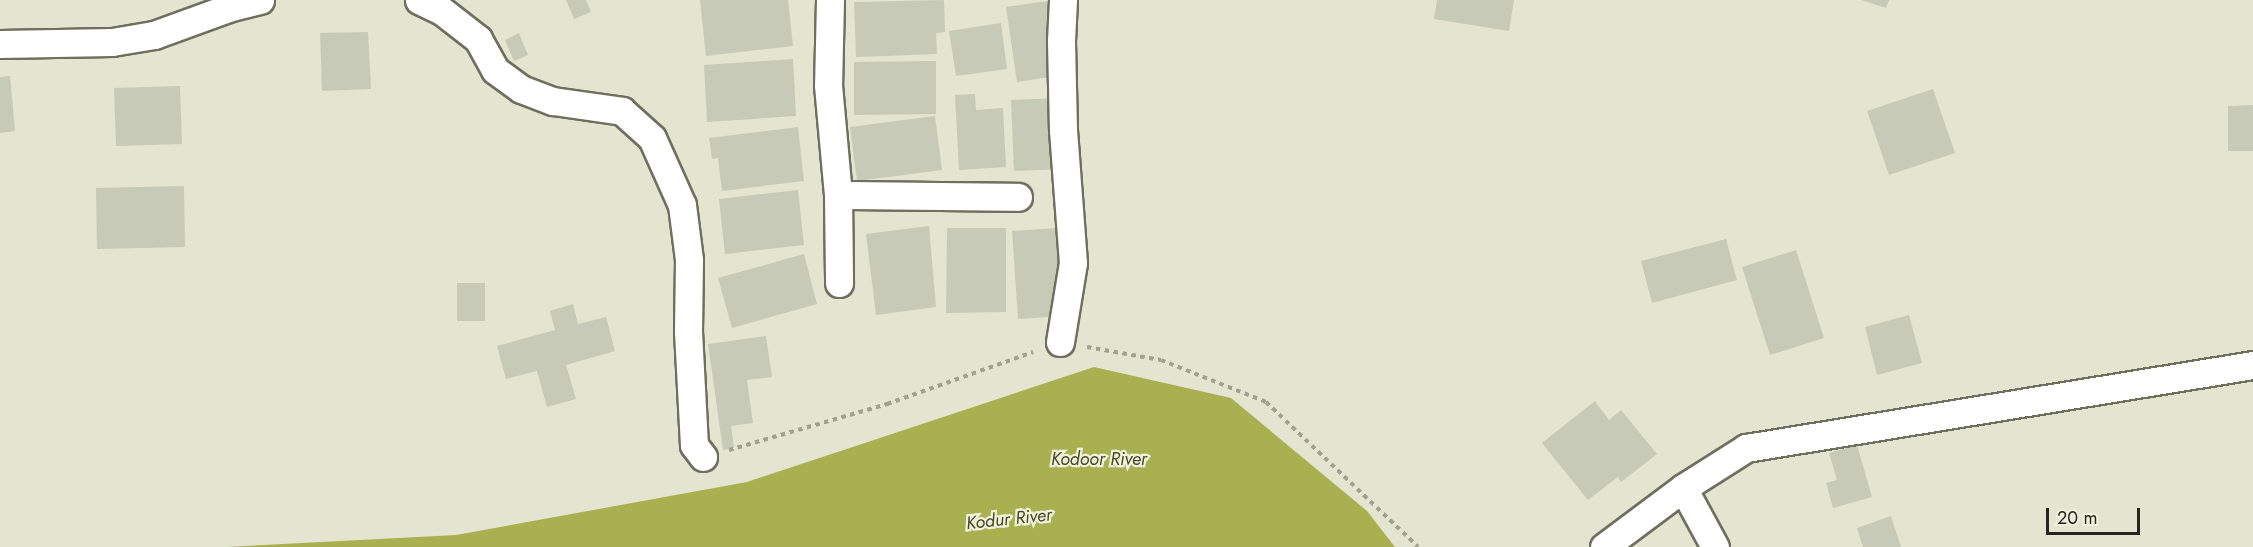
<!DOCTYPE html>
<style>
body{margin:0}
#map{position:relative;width:2253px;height:547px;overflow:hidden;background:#e3e5d0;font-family:Jost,sans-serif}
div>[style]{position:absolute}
.water>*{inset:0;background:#a9b050}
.building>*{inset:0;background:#c7cab6}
.path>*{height:4px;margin-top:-2px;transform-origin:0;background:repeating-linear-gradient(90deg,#9fa191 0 4.5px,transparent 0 9px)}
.roads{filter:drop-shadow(2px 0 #6e705e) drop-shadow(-2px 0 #6e705e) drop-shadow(0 2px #6e705e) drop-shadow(0 -2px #6e705e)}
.minor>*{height:27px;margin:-13.5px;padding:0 13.5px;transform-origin:13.5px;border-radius:13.5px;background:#fff}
span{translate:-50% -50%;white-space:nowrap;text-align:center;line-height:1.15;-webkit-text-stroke:4.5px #f0f2dd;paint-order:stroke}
.water-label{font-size:18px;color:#464921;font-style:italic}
.scale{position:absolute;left:2046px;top:508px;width:94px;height:27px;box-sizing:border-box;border:3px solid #25251e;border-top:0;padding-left:8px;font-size:18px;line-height:21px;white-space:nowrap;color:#25251e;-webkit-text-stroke:4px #f0f2dd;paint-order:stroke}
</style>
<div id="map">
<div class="water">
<div style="clip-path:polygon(1094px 367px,1231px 398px,1367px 511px,1395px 547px,227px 547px,456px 535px,747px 482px)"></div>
</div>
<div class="building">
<div style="clip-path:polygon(566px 0,586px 0,591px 12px,574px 19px)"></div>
<div style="clip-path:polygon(700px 0,788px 0,793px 46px,706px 56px)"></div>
<div style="clip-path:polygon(944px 0,945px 32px,936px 33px,937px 54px,856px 57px,854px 2px)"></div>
<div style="clip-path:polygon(1056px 0,1069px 74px,1017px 82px,1006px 7px)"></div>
<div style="clip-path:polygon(1437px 0,1514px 0,1509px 31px,1434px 19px)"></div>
<div style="clip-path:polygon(1861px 0,1889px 0,1886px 8px)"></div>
<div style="clip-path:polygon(1001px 23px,1007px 69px,956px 76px,949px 31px)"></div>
<div style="clip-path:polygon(368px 32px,371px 89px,322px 91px,320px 33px)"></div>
<div style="clip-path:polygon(519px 33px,528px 55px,514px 61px,505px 40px)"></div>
<div style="clip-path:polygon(793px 59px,796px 116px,707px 122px,704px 65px)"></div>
<div style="clip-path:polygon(936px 61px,936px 114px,854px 115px,854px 62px)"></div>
<div style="clip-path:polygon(10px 76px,15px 131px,0 133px,0 77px)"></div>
<div style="clip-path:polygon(180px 86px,182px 144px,116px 146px,114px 88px)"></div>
<div style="clip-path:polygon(1933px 89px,1955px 153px,1889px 175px,1867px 111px)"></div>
<div style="clip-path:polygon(975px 94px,976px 110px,1003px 108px,1006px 167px,959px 170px,955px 95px)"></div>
<div style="clip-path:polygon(1063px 98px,1066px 169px,1014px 171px,1011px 100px)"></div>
<div style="clip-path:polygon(2253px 105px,2253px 151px,2228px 151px,2228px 106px)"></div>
<div style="clip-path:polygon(935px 116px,942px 170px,857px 181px,850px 127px)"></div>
<div style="clip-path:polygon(798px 127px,804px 181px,722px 191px,718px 158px,712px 159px,709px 138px)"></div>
<div style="clip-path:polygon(184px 186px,185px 247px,97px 249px,96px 188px)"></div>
<div style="clip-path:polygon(798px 190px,804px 245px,725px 254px,719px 199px)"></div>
<div style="clip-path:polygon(929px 226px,936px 307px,876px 315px,866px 234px)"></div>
<div style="clip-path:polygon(1072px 227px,1078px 315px,1018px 319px,1012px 231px)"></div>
<div style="clip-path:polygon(947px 228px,1006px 228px,1006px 312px,946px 313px)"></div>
<div style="clip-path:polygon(1726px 239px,1737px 280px,1652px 303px,1641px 261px)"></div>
<div style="clip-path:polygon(1796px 250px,1824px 338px,1770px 355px,1742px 267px)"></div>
<div style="clip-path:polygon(804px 254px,817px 304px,732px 328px,718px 278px)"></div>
<div style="clip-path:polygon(457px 283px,485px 283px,485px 321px,457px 321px)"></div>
<div style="clip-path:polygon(573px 304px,578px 324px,606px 317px,615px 351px,566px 365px,576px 399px,547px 407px,537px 371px,506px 379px,497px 346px,555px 330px,550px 311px)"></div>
<div style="clip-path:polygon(1909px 315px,1922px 363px,1877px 375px,1865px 327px)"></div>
<div style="clip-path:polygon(766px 336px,772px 377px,747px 380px,753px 423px,731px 426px,734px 448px,723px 450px,708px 344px)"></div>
<div style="clip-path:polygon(1595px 401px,1609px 420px,1621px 410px,1657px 454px,1621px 482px,1618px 477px,1588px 500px,1542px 443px)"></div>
<div style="clip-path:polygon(1857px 445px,1872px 497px,1833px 508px,1826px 483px,1837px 480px,1829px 453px)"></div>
<div style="clip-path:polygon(1891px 516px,1901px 547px,1863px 547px,1857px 528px)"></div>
</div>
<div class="path">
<div style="left:1087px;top:347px;width:75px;rotate:10deg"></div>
<div style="left:1161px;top:360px;width:113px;rotate:21.8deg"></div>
<div style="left:1266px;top:402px;width:210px;rotate:43.6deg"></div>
<div style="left:729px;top:450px;width:165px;rotate:-16.2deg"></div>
<div style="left:887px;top:404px;width:155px;rotate:-19.6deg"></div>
</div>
<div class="roads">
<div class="minor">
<div style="left:419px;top:0;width:25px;rotate:26deg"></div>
<div style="left:442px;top:11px;width:46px;rotate:37.9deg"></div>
<div style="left:478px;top:39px;width:35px;rotate:61deg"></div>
<div style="left:495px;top:70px;width:32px;rotate:36deg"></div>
<div style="left:521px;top:89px;width:34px;rotate:21deg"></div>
<div style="left:553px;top:101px;width:70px;rotate:8.2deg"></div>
<div style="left:622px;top:111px;width:40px;rotate:42deg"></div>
<div style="left:652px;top:138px;width:73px;rotate:65.9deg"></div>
<div style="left:682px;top:205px;width:55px;rotate:82.7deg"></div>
<div style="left:689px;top:260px;width:71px;rotate:90.8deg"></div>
<div style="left:688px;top:331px;width:114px;rotate:87deg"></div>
<div style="left:694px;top:445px;width:15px;rotate:53deg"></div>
<div style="left:830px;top:0;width:85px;rotate:91.3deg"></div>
<div style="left:828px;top:85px;width:110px;rotate:84.8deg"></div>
<div style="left:838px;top:195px;width:88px;rotate:89.3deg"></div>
<div style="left:0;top:44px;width:112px;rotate:-1deg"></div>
<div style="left:112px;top:42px;width:43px;rotate:-9.5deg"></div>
<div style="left:154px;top:35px;width:79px;rotate:-20deg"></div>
<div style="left:228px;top:8px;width:33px;rotate:-14deg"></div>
<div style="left:838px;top:195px;width:180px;rotate:0.6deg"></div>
<div style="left:1060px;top:342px;width:80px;rotate:-80.7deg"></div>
<div style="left:1073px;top:263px;width:133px;rotate:-94.3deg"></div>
<div style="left:1063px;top:130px;width:89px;rotate:-91.3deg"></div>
<div style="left:1061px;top:41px;width:41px;rotate:-87.2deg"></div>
<div style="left:1683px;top:488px;width:67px;rotate:61.5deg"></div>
<div style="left:1604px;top:547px;width:99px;rotate:-36.8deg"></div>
<div style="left:1683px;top:488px;width:75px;rotate:-32.4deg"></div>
<div style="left:1746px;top:448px;width:514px;rotate:-9.3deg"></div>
</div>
</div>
<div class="water-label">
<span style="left:1099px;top:459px">Kodoor River</span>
<span style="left:1009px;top:519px;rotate:-6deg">Kodur River</span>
</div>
<div class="scale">20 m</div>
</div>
